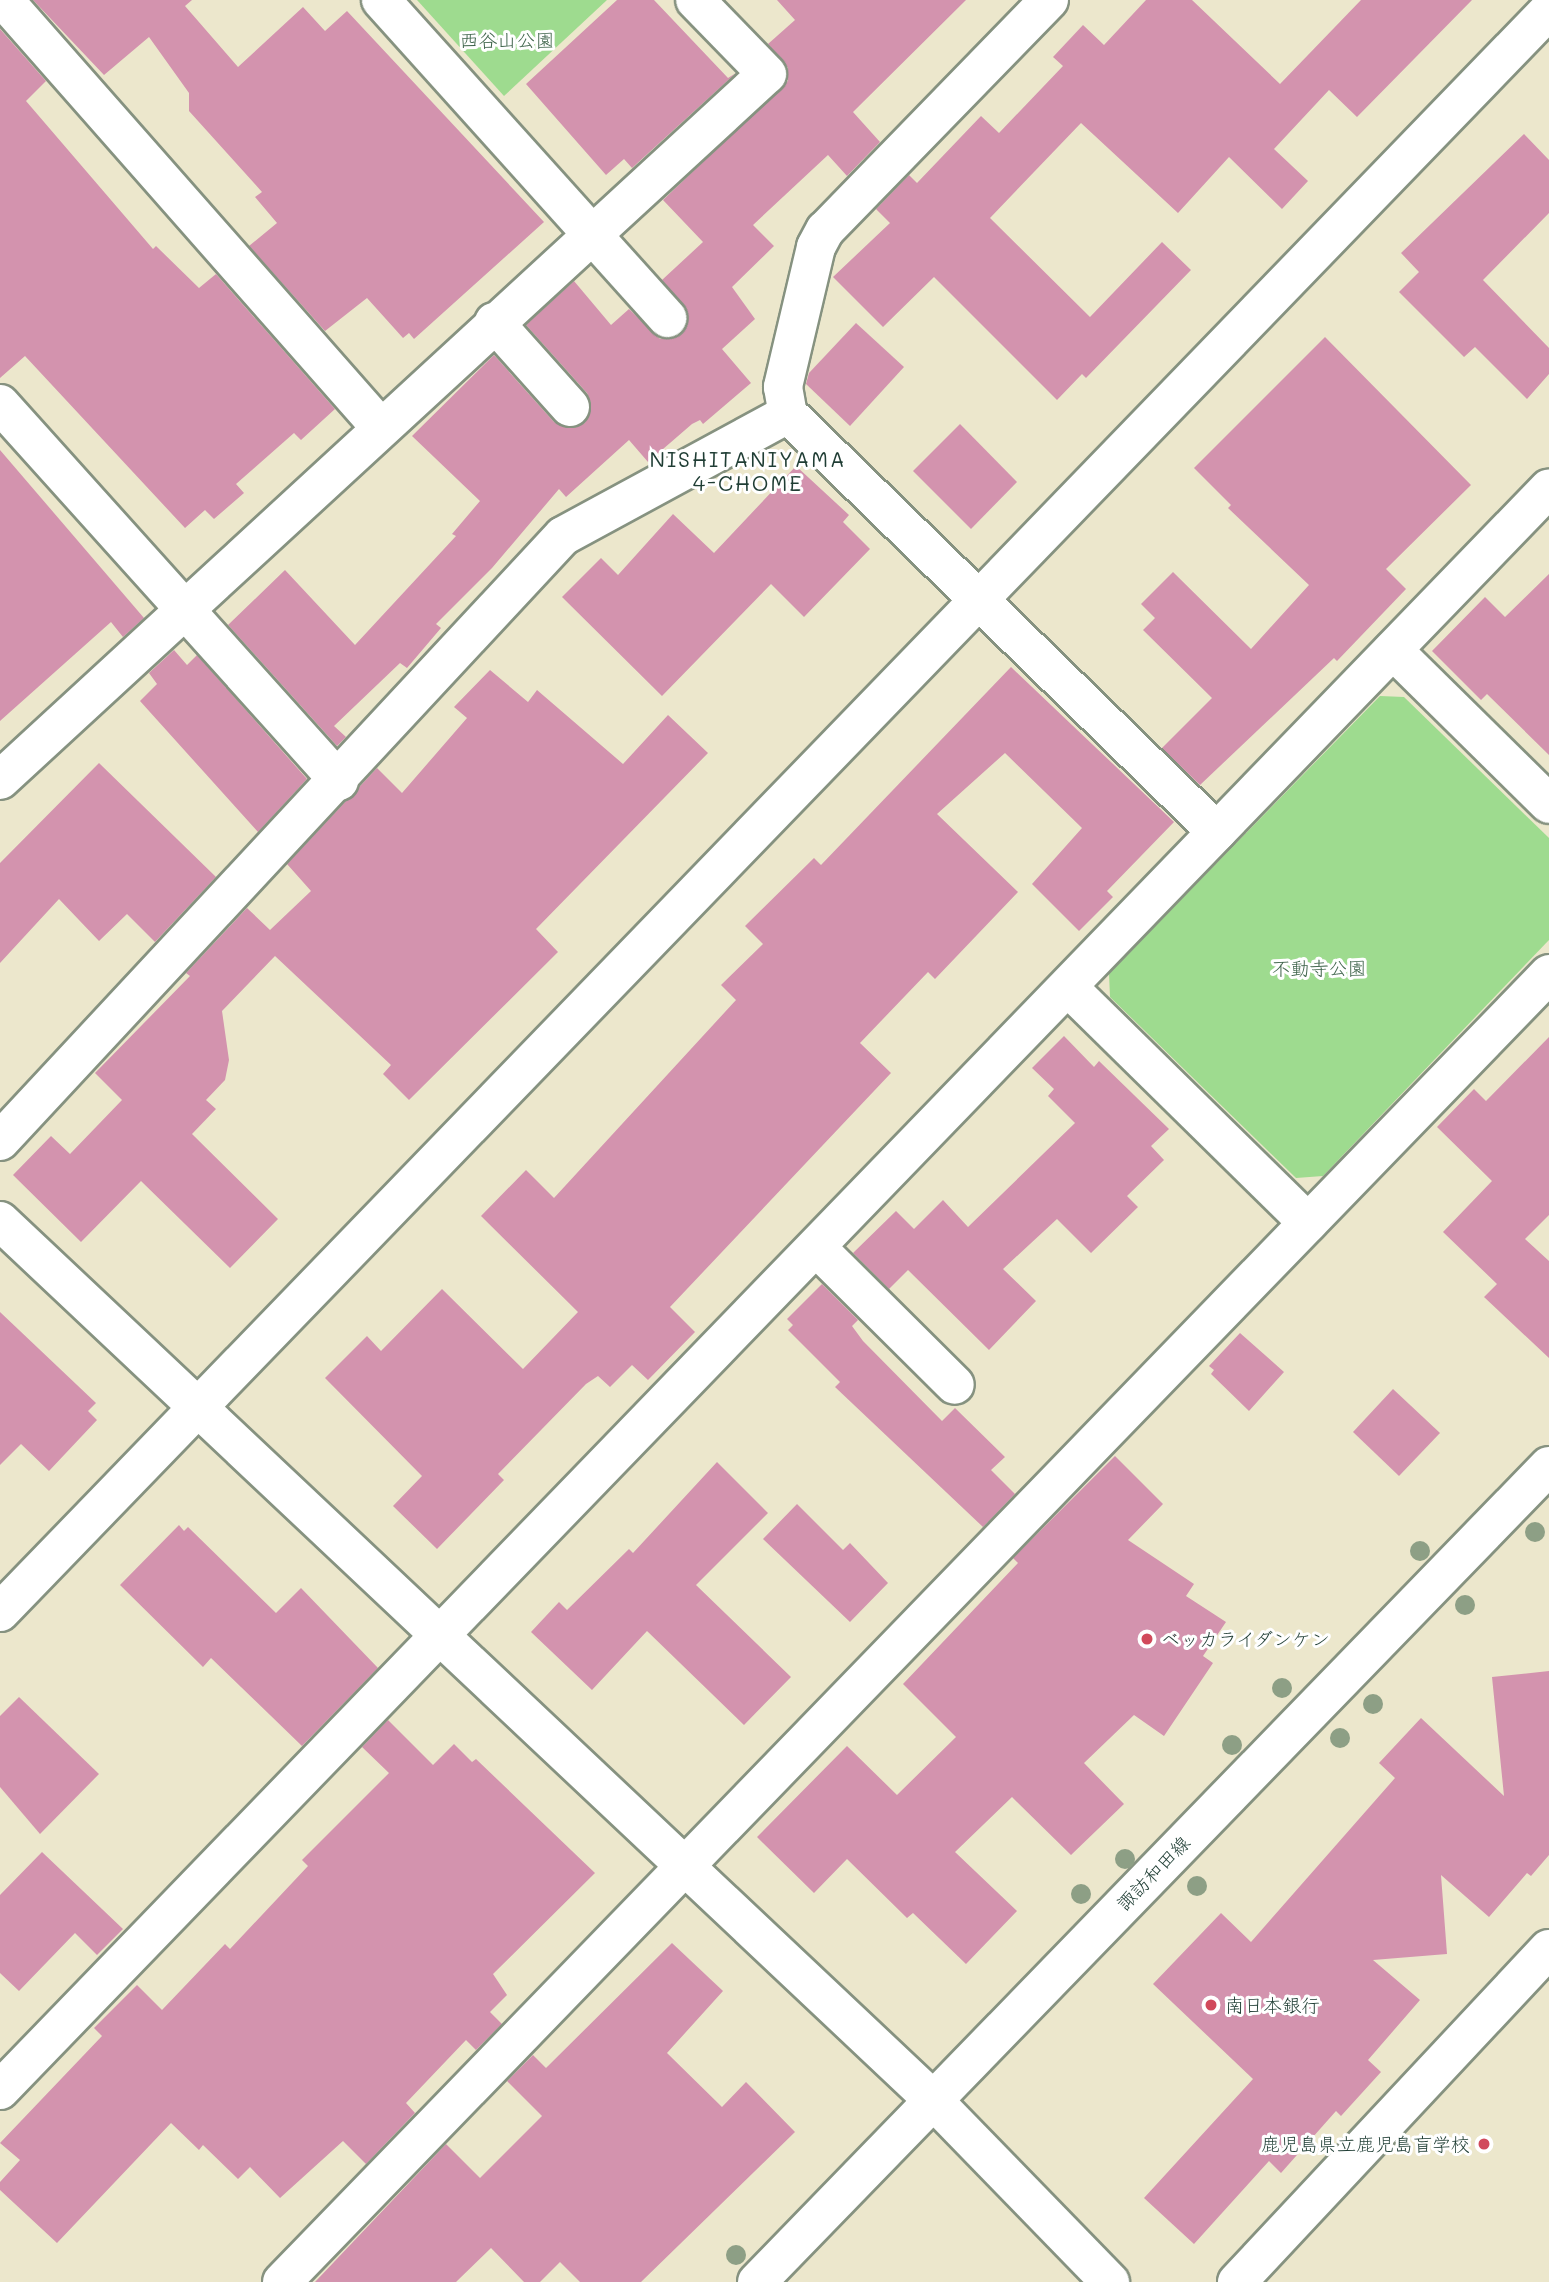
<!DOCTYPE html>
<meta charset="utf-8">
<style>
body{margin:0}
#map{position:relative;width:1549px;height:2282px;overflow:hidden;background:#ece7cc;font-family:Mali,"Klee One",sans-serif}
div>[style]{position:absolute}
.green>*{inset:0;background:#9edb8f}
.building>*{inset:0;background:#d393ae}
.roads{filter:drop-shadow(2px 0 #869280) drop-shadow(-2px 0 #869280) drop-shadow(0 2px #869280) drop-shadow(0 -2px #869280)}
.minor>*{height:38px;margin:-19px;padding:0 19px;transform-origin:19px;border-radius:19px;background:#fff}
.trees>*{width:20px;height:20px;margin:-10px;border-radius:50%;background:#8d9f85}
.dots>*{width:19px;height:19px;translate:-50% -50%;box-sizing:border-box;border:4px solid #fff;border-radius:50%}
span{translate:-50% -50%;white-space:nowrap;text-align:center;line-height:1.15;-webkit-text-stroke:6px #fff;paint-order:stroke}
.park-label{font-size:19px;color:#3f644b}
.poi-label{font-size:19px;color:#1f3d34}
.left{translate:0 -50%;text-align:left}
.right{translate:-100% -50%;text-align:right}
.street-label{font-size:19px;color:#1f3d34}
.neighbourhood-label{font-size:21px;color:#1f3d34;letter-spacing:2px}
</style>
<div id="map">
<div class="green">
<div style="clip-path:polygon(417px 0,607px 0,504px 96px)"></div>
<div style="clip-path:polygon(1380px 696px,1404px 697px,1549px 838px,1549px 940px,1323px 1176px,1296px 1178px,1110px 997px,1109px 973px)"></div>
</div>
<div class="building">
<div style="clip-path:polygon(33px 0,192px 0,185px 6px,238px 67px,303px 7px,325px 31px,347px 11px,544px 222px,414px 339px,409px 333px,403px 338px,367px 298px,325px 331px,249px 246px,277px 223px,255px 197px,262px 192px,189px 111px,189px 93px,149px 37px,104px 75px)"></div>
<div style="clip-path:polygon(617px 0,654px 0,728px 78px,736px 73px,632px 168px,624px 159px,606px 175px,526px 84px)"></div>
<div style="clip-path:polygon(777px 0,966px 0,853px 112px,880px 142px,847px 176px,828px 155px,753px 225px,774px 246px,732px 287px,755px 319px,722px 349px,751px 383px,703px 424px,700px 420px,692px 424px,648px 462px,629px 440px,566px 497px,559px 489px,492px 568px,436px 624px,441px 628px,407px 668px,400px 663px,334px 726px,346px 737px,337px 746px,228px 625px,285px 570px,355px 645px,456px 536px,452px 534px,480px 501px,412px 436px,494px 355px,554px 422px,574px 428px,585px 423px,591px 403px,587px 393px,526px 325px,574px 281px,611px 325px,629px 309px,660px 339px,682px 334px,688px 313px,662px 280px,703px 242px,663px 200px,788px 81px,788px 68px,768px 44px,795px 20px)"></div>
<div style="clip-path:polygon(1146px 0,1192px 0,1280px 84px,1361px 0,1472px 0,1357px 117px,1329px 90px,1274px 149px,1308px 181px,1282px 209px,1229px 157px,1178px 213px,1081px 123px,990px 218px,1090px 317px,1162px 242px,1191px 270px,1086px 378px,1082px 374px,1057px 400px,934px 277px,883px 327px,833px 277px,890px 223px,876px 209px,909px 175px,917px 183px,981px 116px,999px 133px,1063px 66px,1053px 57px,1083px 25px,1104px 45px)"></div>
<div style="clip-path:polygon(0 29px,46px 81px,26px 101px,153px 249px,156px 246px,199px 288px,216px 274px,335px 409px,301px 440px,294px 433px,236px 484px,244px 493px,214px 519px,205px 510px,185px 528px,25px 356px,0 378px)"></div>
<div style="clip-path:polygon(1524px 134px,1549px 160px,1549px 213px,1483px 280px,1549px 348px,1549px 374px,1527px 399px,1475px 347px,1464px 357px,1399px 292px,1419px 272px,1401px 253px)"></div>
<div style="clip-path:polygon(856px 323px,904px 367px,850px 426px,806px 384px,809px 373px)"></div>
<div style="clip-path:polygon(1325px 337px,1471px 485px,1386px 569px,1406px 589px,1337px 661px,1334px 658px,1200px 785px,1162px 748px,1212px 698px,1143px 630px,1155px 618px,1141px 604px,1173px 572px,1251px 649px,1309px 585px,1228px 508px,1231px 505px,1194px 468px)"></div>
<div style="clip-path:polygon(960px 424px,1017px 482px,971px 529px,913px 471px)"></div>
<div style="clip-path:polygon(0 450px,144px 618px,123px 637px,111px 622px,0 721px)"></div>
<div style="clip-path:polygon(796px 466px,849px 515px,843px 522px,870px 549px,804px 617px,771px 584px,662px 696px,562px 597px,601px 558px,618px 575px,673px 514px,714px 553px)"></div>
<div style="clip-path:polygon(1549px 574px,1549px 755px,1487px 694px,1481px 700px,1432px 651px,1485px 597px,1505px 617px)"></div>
<div style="clip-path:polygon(174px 650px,187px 665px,197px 655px,307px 779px,258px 832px,140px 701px,157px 684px,149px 673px)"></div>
<div style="clip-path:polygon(1011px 667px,1174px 822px,1107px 891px,1113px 897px,1079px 931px,1032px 884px,1082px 828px,1005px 753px,937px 814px,1018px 892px,935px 979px,928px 972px,860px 1043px,891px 1073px,670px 1307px,695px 1332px,648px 1380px,632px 1365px,610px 1387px,598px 1376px,586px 1384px,498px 1474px,504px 1480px,437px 1549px,393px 1506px,422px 1476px,325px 1378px,367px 1336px,381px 1351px,442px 1289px,523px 1369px,578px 1312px,481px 1216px,526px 1170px,554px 1198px,736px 1000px,721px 985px,763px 944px,745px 926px,814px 858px,821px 865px)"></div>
<div style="clip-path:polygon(490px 670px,528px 702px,537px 690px,623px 764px,668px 715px,708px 753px,536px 929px,558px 952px,409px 1100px,383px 1074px,391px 1065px,275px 956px,222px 1011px,229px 1060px,225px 1080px,206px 1100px,216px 1109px,192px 1134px,278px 1219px,230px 1268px,141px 1181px,81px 1242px,13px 1175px,51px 1136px,70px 1154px,122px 1100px,95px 1073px,190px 976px,186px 973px,247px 908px,270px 930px,311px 891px,287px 864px,377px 768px,402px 793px,467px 718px,454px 707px)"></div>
<div style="clip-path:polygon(99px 763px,216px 877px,155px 942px,127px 914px,99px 941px,59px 899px,0 963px,0 863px)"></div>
<div style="clip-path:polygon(1064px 1036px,1094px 1067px,1099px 1061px,1169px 1129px,1151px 1146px,1164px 1160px,1127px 1196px,1138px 1207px,1091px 1253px,1057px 1219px,1003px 1269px,1036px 1301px,989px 1350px,908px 1270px,889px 1289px,853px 1253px,896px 1211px,914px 1229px,943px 1200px,968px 1227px,1075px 1123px,1048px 1096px,1054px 1089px,1032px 1068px)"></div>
<div style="clip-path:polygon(1549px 1037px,1549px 1215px,1525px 1239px,1549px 1261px,1549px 1358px,1484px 1297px,1497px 1284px,1443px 1232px,1492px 1181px,1437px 1127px,1474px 1089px,1486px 1101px)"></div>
<div style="clip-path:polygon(822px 1284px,858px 1320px,852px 1326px,863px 1341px,942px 1421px,955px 1408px,1005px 1457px,991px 1470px,1015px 1494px,983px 1527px,835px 1387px,840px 1382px,788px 1330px,793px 1325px,787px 1319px)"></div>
<div style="clip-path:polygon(0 1312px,96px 1403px,88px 1411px,97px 1420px,49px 1471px,21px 1444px,0 1465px)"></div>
<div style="clip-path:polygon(1240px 1333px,1284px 1372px,1249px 1411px,1211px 1374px,1214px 1370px,1209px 1366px)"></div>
<div style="clip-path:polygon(1393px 1389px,1440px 1433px,1399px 1476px,1353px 1432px)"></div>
<div style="clip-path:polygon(1115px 1456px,1163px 1504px,1128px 1540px,1194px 1584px,1186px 1596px,1226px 1622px,1203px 1656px,1213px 1663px,1164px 1736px,1134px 1715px,1084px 1763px,1124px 1804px,1071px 1855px,1012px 1797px,955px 1852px,1017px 1911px,966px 1964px,913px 1913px,907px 1918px,847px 1859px,814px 1893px,757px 1837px,847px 1746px,897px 1795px,956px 1737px,903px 1684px,1018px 1563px,1013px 1558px)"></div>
<div style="clip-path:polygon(717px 1462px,768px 1513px,696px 1585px,791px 1677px,744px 1725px,647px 1631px,592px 1690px,531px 1632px,559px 1602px,567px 1610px,629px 1549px,633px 1553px)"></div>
<div style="clip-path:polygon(797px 1504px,843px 1550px,850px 1543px,888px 1583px,850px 1622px,763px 1539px)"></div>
<div style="clip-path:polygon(179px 1525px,184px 1531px,188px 1527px,276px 1613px,301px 1588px,378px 1668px,302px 1746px,211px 1658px,203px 1667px,120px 1585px)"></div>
<div style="clip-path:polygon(1549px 1671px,1549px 1855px,1531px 1876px,1527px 1873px,1489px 1917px,1441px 1875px,1447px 1954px,1373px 1960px,1420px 2000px,1368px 2060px,1381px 2072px,1341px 2116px,1336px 2111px,1281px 2173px,1269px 2161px,1194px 2244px,1144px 2198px,1253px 2079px,1153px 1984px,1221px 1913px,1251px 1942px,1395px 1778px,1379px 1763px,1421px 1718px,1504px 1796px,1492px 1677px)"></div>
<div style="clip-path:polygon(19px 1697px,99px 1774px,40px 1834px,0 1787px,0 1716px)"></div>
<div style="clip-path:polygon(388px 1720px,433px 1765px,454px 1744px,472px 1762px,476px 1759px,595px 1873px,493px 1974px,507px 1995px,490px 2012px,502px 2024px,476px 2050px,466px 2040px,406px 2103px,415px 2113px,366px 2164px,343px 2141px,280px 2198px,250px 2167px,238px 2179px,203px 2145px,199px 2150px,171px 2123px,57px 2243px,0 2190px,0 2182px,20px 2160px,0 2143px,102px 2036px,94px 2028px,137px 1985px,162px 2010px,225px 1944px,230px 1949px,308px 1866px,302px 1860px,389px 1773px,362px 1747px)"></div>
<div style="clip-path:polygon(42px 1852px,123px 1929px,97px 1955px,75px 1933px,19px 1991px,0 1973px,0 1895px)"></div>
<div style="clip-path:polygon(672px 1943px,723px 1991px,667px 2053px,722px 2107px,746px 2082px,795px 2132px,641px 2282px,580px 2282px,560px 2262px,540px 2282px,524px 2282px,491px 2248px,456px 2282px,315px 2282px,446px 2144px,480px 2178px,542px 2116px,507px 2081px,533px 2055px,546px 2068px)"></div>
</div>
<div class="roads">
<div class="minor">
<div style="left:4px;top:0;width:569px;rotate:48.63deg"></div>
<div style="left:381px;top:0;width:428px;rotate:48deg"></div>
<div style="left:1049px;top:0;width:321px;rotate:134.2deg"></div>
<div style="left:825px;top:230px;width:19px;rotate:118deg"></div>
<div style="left:816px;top:247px;width:144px;rotate:103.3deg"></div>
<div style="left:783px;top:387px;width:27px;rotate:80deg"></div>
<div style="left:788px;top:414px;width:599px;rotate:44.26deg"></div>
<div style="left:494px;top:322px;width:114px;rotate:48.2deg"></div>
<div style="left:0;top:404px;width:507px;rotate:48.04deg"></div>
<div style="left:1393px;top:650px;width:219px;rotate:44.6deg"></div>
<div style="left:0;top:780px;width:1042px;rotate:-42.63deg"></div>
<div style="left:767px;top:74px;width:103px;rotate:-134.2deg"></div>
<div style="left:1069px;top:988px;width:335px;rotate:44.5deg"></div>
<div style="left:0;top:1141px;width:826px;rotate:-47.06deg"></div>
<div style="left:563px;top:536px;width:256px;rotate:-28.5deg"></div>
<div style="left:0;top:1221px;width:1282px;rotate:43.29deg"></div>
<div style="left:933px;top:2100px;width:254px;rotate:45.8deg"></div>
<div style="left:817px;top:1248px;width:194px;rotate:44.8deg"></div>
<div style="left:0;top:1612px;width:2228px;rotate:-45.96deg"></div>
<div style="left:0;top:2090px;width:2228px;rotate:-45.96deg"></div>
<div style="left:282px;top:2282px;width:1821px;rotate:-45.91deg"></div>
<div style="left:757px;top:2282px;width:1137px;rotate:-45.86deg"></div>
<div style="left:1237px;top:2282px;width:456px;rotate:-46.9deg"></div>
</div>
</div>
<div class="trees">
<div style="left:1535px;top:1532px"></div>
<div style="left:1420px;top:1551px"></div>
<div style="left:1465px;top:1605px"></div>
<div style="left:1282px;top:1688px"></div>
<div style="left:1373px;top:1704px"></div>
<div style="left:1340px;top:1738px"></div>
<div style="left:1232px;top:1745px"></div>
<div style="left:1125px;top:1859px"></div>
<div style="left:1197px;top:1886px"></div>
<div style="left:1081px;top:1894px"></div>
<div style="left:736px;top:2255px"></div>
</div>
<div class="dots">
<div style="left:1147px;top:1639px;background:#d1495b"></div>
<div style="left:1211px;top:2005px;background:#d1495b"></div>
<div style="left:1484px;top:2144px;background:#d1495b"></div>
</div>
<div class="park-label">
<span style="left:507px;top:40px">西谷山公園</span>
<span style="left:1319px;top:968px">不動寺公園</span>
</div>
<div class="poi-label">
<span class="left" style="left:1161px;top:1639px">ベッカライダンケン</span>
<span class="left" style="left:1225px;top:2005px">南日本銀行</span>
<span class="right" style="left:1470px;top:2144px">鹿児島県立鹿児島盲学校</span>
</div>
<div class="street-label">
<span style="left:1153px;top:1873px;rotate:-46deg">諏訪和田線</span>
</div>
<div class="neighbourhood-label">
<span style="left:748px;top:471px">NISHITANIYAMA<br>4-CHOME</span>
</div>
</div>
